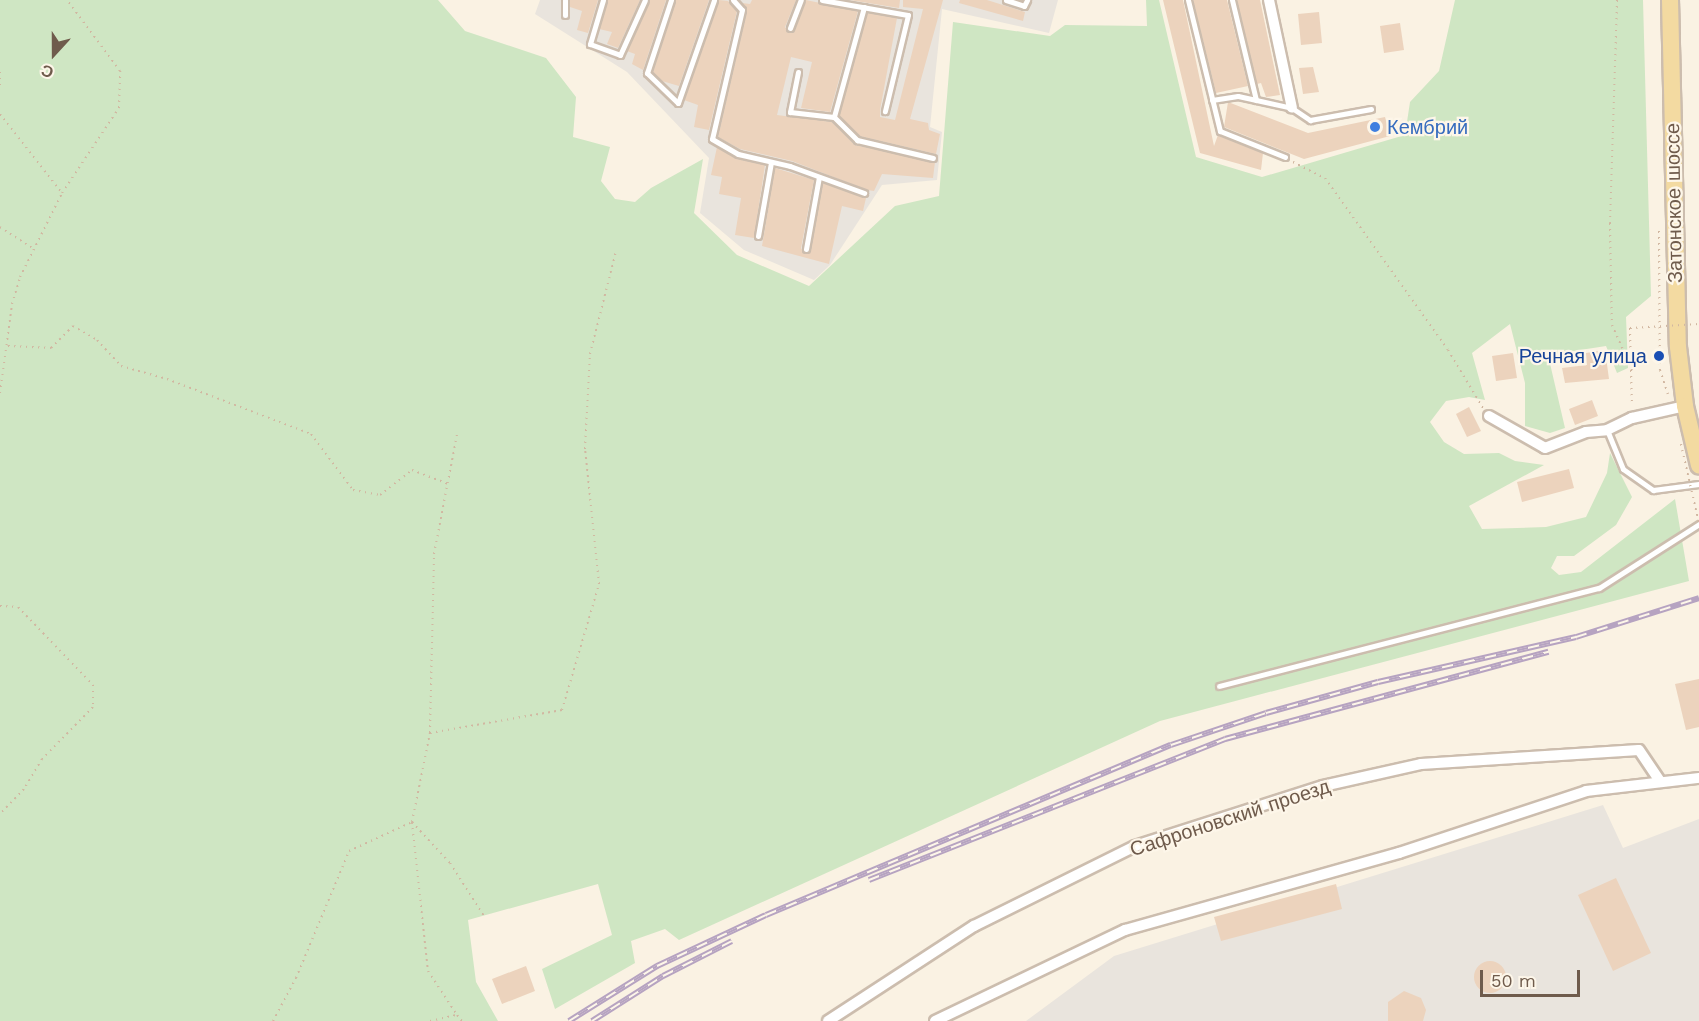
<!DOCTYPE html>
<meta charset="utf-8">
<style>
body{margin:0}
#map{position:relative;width:1699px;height:1021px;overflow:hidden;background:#faf2e3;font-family:"Work Sans",sans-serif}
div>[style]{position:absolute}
.industrial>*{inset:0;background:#e9e4dd}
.green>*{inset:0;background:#cfe6c3}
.building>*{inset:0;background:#ecd3bd}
.round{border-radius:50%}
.path>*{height:2px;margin-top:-1px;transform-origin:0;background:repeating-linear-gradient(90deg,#d1b7a1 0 1.5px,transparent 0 6px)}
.roads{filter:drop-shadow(2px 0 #ccbdae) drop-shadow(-2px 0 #ccbdae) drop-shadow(0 2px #ccbdae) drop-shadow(0 -2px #ccbdae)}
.service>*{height:5px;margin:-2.5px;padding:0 2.5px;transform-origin:2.5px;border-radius:2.5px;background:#fff}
.minor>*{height:10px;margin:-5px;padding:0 5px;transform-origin:5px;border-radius:5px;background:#fff}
.primary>*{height:16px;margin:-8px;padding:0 8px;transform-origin:8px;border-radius:8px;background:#f3daa1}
.rail>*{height:6px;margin-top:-3px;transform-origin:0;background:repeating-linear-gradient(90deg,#fdf6e9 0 11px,#b6a3c1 0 22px);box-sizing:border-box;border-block:2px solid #b6a3c1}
.path-bridge>*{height:2px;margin-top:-1px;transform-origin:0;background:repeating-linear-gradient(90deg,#d1b7a1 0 1.5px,transparent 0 6px)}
.dots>*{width:16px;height:16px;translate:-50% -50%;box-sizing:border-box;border:3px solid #fdf6e9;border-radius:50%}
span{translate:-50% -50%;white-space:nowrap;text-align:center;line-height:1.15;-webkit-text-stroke:4.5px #fdf6e9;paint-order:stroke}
.shop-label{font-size:20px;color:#366cbe}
.left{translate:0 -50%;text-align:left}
.street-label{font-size:20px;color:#6f5b4c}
.transit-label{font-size:20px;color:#164399}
.right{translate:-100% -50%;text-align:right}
.north{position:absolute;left:24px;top:24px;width:60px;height:60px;-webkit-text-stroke:4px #fdf6e9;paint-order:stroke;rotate:201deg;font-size:16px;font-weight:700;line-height:24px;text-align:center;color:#6f5b4c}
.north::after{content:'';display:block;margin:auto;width:21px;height:27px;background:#6f5b4c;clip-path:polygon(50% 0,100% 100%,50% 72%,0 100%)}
.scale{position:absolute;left:1480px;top:970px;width:100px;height:27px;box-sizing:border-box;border:3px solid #6f5b4c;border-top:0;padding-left:8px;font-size:18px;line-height:21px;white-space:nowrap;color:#6f5b4c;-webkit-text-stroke:4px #fdf6e9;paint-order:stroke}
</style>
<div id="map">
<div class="industrial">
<div style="clip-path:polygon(540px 0,1058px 0,1049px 33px,942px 9px,930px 127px,942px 132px,937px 180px,882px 185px,830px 265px,814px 280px,744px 250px,700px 213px,709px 158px,627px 72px,535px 14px)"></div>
<div style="clip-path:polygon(1603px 805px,1623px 848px,1699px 819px,1699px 1021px,1026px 1021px,1114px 956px)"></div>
</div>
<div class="green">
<div style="clip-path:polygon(0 0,438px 0,465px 31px,546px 58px,576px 97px,573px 137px,610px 147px,601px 181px,615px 199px,635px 202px,651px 188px,703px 159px,694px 213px,737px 255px,809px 286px,895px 206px,939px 196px,953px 22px,1050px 36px,1065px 25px,1147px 26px,1146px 0,1159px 0,1196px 157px,1262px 177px,1405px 135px,1410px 102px,1439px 71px,1455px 0,1643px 0,1651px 296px,1626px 317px,1628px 368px,1617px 373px,1606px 346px,1548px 355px,1565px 428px,1550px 433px,1525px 426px,1525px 383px,1510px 324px,1472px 353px,1485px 400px,1469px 397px,1446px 401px,1430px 422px,1444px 442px,1464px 454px,1499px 453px,1515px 461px,1544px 465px,1469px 506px,1482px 529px,1546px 527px,1586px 517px,1607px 473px,1610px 453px,1632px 497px,1616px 525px,1574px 556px,1557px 556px,1551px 568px,1559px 575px,1581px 572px,1675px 499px,1689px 581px,1160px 721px,679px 940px,665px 929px,631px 941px,635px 963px,555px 1009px,542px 969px,612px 935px,598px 884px,468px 920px,476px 982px,498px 1021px,0 1021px)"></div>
</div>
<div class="building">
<div style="clip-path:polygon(570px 0,598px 0,588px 33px,577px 30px,582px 11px,570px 7px)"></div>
<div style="clip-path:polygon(608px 0,640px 0,618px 48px,607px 44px,612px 32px,599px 29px)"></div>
<div style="clip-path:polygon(650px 0,666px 0,643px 70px,632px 64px,635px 54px,627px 51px)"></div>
<div style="clip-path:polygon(676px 0,709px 0,679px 86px,662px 81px,653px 72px)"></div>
<div style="clip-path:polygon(719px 0,728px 1px,737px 11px,709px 130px,694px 127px,698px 105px,684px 100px)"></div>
<div style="clip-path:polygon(752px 0,796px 0,785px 27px,790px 33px,806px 0,858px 11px,830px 112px,801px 108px,812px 62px,791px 57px,777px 115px,832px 122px,855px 145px,935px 162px,933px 178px,882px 174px,874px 191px,867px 190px,792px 161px,740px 149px,718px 137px,747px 11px,742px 3px,750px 4px)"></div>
<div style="clip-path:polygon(850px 0,900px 0,899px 8px)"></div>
<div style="clip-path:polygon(903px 0,943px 0,910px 119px,928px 123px,929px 130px,940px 134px,936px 154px,859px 136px,839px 116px,867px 13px,897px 18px,880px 110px,880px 117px,895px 120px,923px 9px,903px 7px)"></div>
<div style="clip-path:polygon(960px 0,987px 0,1025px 12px,1023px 21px,959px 3px)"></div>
<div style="clip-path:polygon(1163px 0,1183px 0,1214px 146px,1218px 135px,1263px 153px,1261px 170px,1200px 153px)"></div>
<div style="clip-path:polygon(1193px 0,1227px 0,1248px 86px,1216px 93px)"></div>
<div style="clip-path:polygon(1237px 0,1260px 0,1280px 95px,1266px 97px,1261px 83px,1257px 84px)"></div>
<div style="clip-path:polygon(1319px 12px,1322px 43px,1301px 45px,1298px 14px)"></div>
<div style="clip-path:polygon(1400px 23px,1404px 50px,1384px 53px,1380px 26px)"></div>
<div style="clip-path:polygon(1313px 67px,1319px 92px,1303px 94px,1299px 68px)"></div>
<div style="clip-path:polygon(1228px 102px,1308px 133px,1385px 117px,1390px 136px,1304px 159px,1224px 127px)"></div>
<div style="clip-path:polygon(717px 147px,737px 159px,765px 165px,754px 238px,735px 235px,741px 198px,719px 194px,722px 177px,711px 175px)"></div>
<div style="clip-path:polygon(775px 168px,814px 180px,801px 248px,805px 254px,811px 250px,823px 183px,866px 198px,863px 211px,842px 206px,829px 264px,762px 246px)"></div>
<div style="clip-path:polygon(1605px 350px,1609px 379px,1565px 383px,1562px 368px,1587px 365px,1586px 353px)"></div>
<div style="clip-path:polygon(1513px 353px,1517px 378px,1496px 381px,1492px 356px)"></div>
<div style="clip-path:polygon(1592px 400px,1598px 416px,1575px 425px,1569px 409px)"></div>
<div style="clip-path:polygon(1469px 407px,1481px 431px,1467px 437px,1456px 414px)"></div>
<div style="clip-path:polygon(1569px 469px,1574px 488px,1522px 502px,1517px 482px)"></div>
<div style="clip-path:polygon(1699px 679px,1699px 727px,1686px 730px,1675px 684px)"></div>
<div style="clip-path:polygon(1616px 878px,1651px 953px,1613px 971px,1578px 895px)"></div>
<div style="clip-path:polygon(1336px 884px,1342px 909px,1221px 941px,1214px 917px)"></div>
<div class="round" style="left:1474px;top:961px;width:32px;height:32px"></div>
<div style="clip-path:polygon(526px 966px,535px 991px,502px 1004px,492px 979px)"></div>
<div style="clip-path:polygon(1404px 991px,1421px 998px,1426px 1010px,1423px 1021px,1388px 1021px,1388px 1002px)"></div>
</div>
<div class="path">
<div style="left:1617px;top:0;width:223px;rotate:91.8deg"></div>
<div style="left:1610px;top:223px;width:102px;rotate:88.9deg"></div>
<div style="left:1612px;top:325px;width:51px;rotate:65.9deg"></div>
<div style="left:0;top:72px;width:13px;rotate:90deg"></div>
<div style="left:0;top:114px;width:100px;rotate:51.9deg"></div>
<div style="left:1293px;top:162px;width:36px;rotate:27deg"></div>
<div style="left:1325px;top:178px;width:211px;rotate:54.4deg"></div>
<div style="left:1448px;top:350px;width:68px;rotate:58.9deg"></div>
<div style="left:0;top:227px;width:40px;rotate:32.9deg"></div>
<div style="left:1659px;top:231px;width:139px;rotate:89.6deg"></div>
<div style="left:1660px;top:370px;width:26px;rotate:72deg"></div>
<div style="left:1630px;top:328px;width:78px;rotate:88.5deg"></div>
<div style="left:8px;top:346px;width:43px;rotate:2.7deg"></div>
<div style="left:51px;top:348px;width:31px;rotate:-45deg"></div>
<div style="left:73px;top:326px;width:28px;rotate:30deg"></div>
<div style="left:97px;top:340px;width:35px;rotate:47deg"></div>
<div style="left:121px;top:366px;width:48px;rotate:15.8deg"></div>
<div style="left:167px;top:379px;width:154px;rotate:20.9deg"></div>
<div style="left:311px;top:434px;width:70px;rotate:53.1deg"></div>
<div style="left:353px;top:490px;width:27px;rotate:10deg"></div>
<div style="left:380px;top:495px;width:41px;rotate:-38deg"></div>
<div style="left:412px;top:470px;width:39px;rotate:21deg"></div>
<div style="left:0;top:393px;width:90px;rotate:-82.3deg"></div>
<div style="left:12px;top:304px;width:28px;rotate:-73deg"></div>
<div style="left:20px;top:277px;width:94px;rotate:-63.4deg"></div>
<div style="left:62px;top:193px;width:102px;rotate:-56.2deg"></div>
<div style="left:119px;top:108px;width:37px;rotate:-88deg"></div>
<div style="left:120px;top:71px;width:89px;rotate:-126.7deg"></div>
<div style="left:0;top:606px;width:18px;rotate:3deg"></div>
<div style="left:18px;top:607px;width:108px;rotate:46.1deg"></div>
<div style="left:93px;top:685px;width:22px;rotate:90deg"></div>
<div style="left:93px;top:707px;width:73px;rotate:134.4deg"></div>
<div style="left:42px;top:759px;width:35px;rotate:121deg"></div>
<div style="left:24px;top:789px;width:35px;rotate:134deg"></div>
<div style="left:430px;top:733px;width:179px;rotate:-88.7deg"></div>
<div style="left:434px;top:554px;width:122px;rotate:-79.1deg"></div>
<div style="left:412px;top:822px;width:150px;rotate:83.9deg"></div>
<div style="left:428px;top:971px;width:53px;rotate:56.6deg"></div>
<div style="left:412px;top:822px;width:56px;rotate:47.2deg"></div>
<div style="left:450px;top:863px;width:63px;rotate:57.3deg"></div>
<div style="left:273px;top:1021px;width:49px;rotate:-61.9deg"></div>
<div style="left:296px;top:978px;width:138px;rotate:-67.3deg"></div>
<div style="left:349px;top:851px;width:69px;rotate:-24.7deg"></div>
<div style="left:412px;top:822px;width:91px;rotate:-78.6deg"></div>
<div style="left:430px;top:733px;width:134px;rotate:-9.9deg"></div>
<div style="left:562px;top:710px;width:131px;rotate:-73.6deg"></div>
<div style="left:599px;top:584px;width:136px;rotate:-95.9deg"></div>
<div style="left:585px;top:449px;width:95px;rotate:-87deg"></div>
<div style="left:590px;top:354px;width:106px;rotate:-75.8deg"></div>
<div style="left:430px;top:1021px;width:28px;rotate:-13deg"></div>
<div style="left:457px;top:1015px;width:8px;rotate:50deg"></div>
</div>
<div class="roads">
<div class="service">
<div style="left:603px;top:0;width:46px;rotate:106.5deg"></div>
<div style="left:590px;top:44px;width:32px;rotate:20deg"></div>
<div style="left:620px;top:55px;width:60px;rotate:-65.6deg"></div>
<div style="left:671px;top:0;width:77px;rotate:108.2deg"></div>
<div style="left:647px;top:73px;width:43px;rotate:44.1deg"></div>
<div style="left:678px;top:103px;width:109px;rotate:-70.7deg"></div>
<div style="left:733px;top:0;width:13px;rotate:48deg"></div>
<div style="left:742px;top:10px;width:132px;rotate:103.1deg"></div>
<div style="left:712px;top:139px;width:30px;rotate:30deg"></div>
<div style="left:738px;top:154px;width:53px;rotate:13deg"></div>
<div style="left:790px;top:166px;width:79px;rotate:20deg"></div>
<div style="left:822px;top:0;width:87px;rotate:9.9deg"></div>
<div style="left:908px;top:15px;width:99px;rotate:103.5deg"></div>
<div style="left:1006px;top:0;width:19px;rotate:18deg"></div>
<div style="left:1024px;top:6px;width:7px;rotate:-63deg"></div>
<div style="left:1188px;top:0;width:135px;rotate:76.3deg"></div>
<div style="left:1220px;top:131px;width:70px;rotate:21.8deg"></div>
<div style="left:1232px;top:0;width:103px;rotate:76.5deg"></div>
<div style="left:864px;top:7px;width:114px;rotate:105.3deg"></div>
<div style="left:834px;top:117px;width:33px;rotate:45deg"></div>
<div style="left:857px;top:140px;width:78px;rotate:13.3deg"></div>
<div style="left:565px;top:15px;width:15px;rotate:-90deg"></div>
<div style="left:790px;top:28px;width:30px;rotate:-69deg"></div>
<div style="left:798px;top:72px;width:41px;rotate:101.3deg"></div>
<div style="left:790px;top:112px;width:44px;rotate:6.5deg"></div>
<div style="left:1212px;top:100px;width:26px;rotate:-9deg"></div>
<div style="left:1238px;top:96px;width:55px;rotate:12.5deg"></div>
<div style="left:1292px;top:108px;width:22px;rotate:34deg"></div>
<div style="left:1310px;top:120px;width:62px;rotate:-10.2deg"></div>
<div style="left:758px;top:236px;width:75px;rotate:-80deg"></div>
<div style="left:806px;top:249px;width:73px;rotate:-79.8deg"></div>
<div style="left:1607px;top:430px;width:42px;rotate:67.7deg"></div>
<div style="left:1623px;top:469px;width:37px;rotate:35deg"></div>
<div style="left:1653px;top:490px;width:46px;rotate:-7.4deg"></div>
<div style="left:1219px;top:686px;width:392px;rotate:-14.5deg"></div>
<div style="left:1599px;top:588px;width:119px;rotate:-32.6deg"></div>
</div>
<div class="minor">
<div style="left:1269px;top:0;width:110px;rotate:78deg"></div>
<div style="left:1489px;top:416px;width:64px;rotate:29.7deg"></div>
<div style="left:1545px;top:448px;width:44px;rotate:-21.3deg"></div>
<div style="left:1586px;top:432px;width:21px;rotate:-5deg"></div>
<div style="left:1607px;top:430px;width:28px;rotate:-26deg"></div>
<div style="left:1632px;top:418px;width:54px;rotate:-12.8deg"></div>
<div style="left:828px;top:1021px;width:174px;rotate:-33.1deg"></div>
<div style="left:974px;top:926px;width:180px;rotate:-26.4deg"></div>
<div style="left:1135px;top:846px;width:197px;rotate:-17.7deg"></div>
<div style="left:1323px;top:786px;width:100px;rotate:-12.7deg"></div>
<div style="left:1421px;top:764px;width:218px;rotate:-3.7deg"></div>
<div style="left:1639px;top:750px;width:36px;rotate:56deg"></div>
<div style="left:935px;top:1021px;width:211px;rotate:-25.6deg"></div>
<div style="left:1125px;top:930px;width:285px;rotate:-15.7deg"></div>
<div style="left:1399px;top:853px;width:197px;rotate:-18.3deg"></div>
<div style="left:1586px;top:791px;width:114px;rotate:-6.6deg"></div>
</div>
<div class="primary">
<div style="left:1670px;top:0;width:347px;rotate:88.7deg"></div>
<div style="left:1678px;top:347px;width:59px;rotate:83.2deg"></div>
<div style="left:1685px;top:406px;width:61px;rotate:76.7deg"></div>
</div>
</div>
<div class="rail">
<div style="left:869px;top:880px;width:383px;rotate:-21.6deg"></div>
<div style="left:1225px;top:739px;width:335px;rotate:-15.1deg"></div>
<div style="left:569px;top:1021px;width:104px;rotate:-32deg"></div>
<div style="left:657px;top:966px;width:120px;rotate:-25.1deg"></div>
<div style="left:766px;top:915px;width:439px;rotate:-22.8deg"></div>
<div style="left:1171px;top:745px;width:100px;rotate:-18.6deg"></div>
<div style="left:1266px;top:713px;width:116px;rotate:-15.5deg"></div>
<div style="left:1378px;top:682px;width:203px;rotate:-12.8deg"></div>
<div style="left:1576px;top:637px;width:129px;rotate:-17.6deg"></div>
<div style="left:592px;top:1021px;width:84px;rotate:-32.4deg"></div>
<div style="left:663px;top:976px;width:77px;rotate:-26.9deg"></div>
</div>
<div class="path-bridge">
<div style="left:1630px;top:328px;width:69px;rotate:-3.3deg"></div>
<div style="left:1681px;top:444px;width:81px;rotate:77.2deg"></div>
</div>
<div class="dots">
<div style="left:1375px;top:127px;background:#3f7fe0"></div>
<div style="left:1659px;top:356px;background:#1a4fb4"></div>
</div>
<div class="shop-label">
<span class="left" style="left:1387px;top:127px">Кембрий</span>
</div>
<div class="street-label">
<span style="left:1674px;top:203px;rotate:-91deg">Затонское шоссе</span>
<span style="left:1230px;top:818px;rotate:-18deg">Сафроновский проезд</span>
</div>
<div class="transit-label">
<span class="right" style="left:1647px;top:356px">Речная улица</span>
</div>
<div class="north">С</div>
<div class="scale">50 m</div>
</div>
